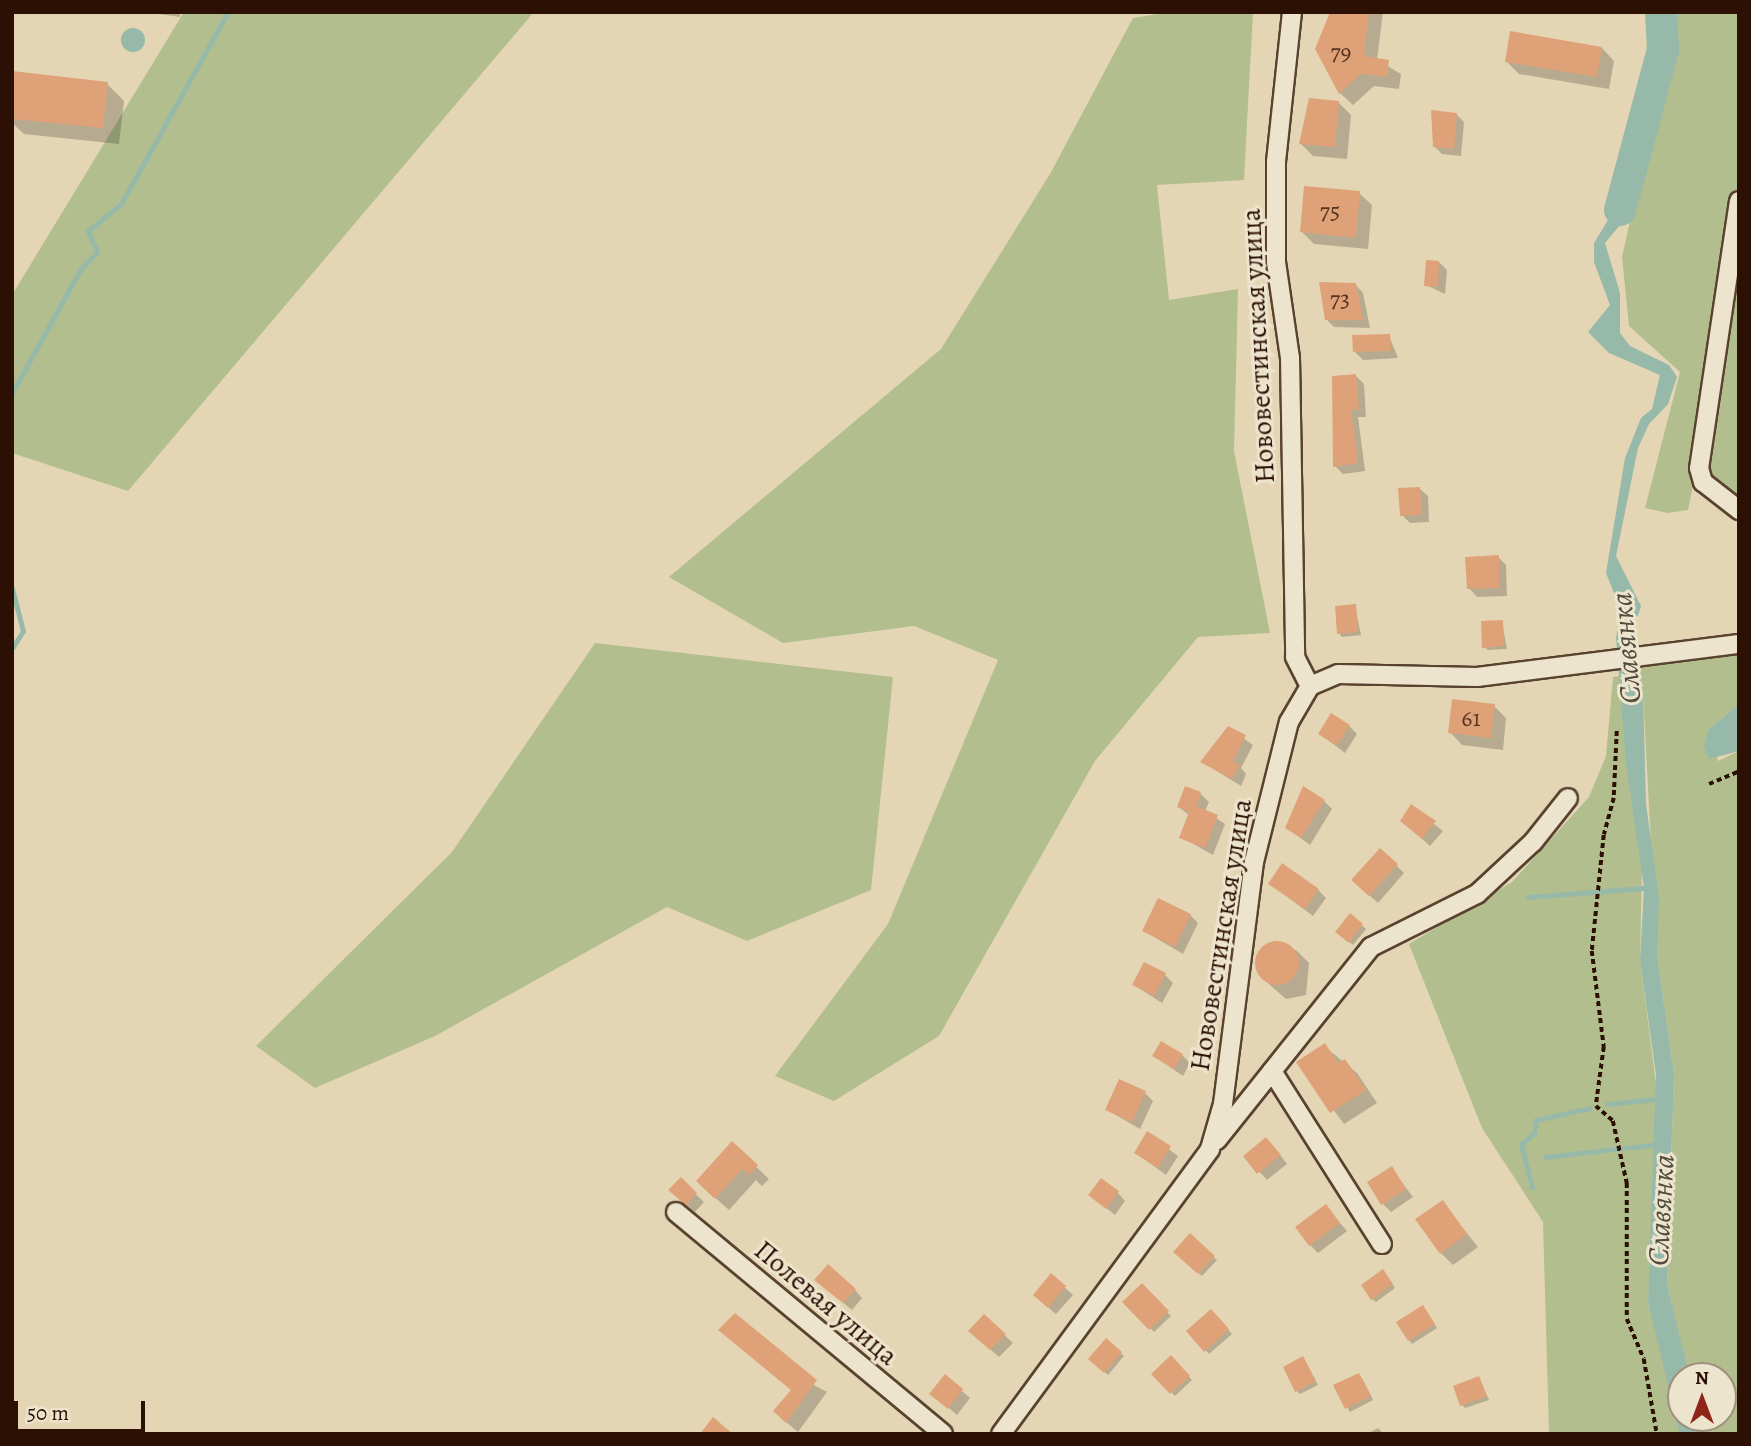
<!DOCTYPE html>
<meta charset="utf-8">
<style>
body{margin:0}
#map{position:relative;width:1751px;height:1446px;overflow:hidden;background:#e4d6b4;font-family:Alegreya,serif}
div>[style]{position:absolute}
.green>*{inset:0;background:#b3be8e}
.water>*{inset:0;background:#96b9a9}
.round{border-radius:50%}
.shadow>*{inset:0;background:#0003}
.stream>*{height:5px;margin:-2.5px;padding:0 2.5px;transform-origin:2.5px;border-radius:2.5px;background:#96b9a9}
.river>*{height:32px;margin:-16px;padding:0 16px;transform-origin:16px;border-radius:16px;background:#96b9a9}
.building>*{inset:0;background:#dfa278}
.path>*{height:3.5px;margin-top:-1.75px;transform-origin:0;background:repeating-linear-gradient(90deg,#2b1003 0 5px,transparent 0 8.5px)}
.roads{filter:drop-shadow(2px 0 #59422f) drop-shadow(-2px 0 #59422f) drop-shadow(0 2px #59422f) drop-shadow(0 -2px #59422f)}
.minor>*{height:18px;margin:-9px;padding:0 9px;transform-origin:9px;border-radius:9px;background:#ede4ce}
span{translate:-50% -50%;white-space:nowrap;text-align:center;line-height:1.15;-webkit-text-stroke:6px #ede4ce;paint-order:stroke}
.number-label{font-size:24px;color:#583420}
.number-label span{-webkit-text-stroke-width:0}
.street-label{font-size:28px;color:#2b1003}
.water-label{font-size:30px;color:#504b3d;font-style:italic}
.frame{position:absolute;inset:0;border:14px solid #2b1003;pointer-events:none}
.north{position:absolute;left:1667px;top:1362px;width:70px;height:70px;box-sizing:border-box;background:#ede4ce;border:2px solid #9f8f7d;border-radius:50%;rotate:0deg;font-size:19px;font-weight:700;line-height:28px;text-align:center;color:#2b1003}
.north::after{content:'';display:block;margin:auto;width:24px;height:32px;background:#8f2418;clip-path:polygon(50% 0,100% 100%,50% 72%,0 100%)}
.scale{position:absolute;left:14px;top:1401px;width:131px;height:32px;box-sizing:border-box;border:4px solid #2b1003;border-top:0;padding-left:9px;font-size:21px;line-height:24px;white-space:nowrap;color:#2b1003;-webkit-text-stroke:5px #ede4ce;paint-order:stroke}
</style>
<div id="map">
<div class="green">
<div style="clip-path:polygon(184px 12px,534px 12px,128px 491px,12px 453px,12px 295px)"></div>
<div style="clip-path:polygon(1170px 12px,1253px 12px,1244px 180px,1157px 185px,1169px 300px,1238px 289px,1234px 451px,1270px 633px,1198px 637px,1095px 761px,939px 1036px,834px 1101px,775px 1076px,888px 924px,998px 660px,914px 626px,783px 643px,669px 577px,941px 349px,1050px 174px,1133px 18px)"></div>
<div style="clip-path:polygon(1677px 12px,1739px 12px,1739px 501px,1696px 471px,1688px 510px,1668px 513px,1645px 508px,1680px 372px,1629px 326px,1622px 257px)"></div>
<div style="clip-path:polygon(595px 643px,893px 677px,871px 890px,747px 941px,667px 907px,435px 1036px,315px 1088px,256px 1046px,452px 852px)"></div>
<div style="clip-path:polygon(1739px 654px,1739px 704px,1709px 729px,1718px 761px,1739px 751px,1739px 1434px,1699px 1434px,1698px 1418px,1723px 1418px,1723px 1376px,1689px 1376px,1667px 1284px,1674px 1074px,1657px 955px,1643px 694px,1635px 667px)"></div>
<div style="clip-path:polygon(1620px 676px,1642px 869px,1640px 960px,1658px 1099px,1648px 1303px,1682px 1427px,1680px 1434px,1549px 1434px,1543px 1222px,1482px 1128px,1409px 944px,1512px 882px,1589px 797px,1606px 756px,1613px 677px)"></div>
</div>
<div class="water">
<div class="round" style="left:121px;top:28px;width:24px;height:24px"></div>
<div style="clip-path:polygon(1637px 166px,1625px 219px,1605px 243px,1620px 293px,1620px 333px,1630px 346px,1669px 365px,1677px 377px,1668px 404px,1649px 424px,1638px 448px,1616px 556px,1641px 606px,1638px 616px,1627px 619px,1625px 632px,1643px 691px,1646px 804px,1659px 898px,1657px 955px,1674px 1074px,1667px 1284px,1689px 1374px,1681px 1376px,1681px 1418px,1698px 1418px,1699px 1434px,1680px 1434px,1648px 1303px,1656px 1075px,1640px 960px,1644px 888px,1626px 764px,1616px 638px,1621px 611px,1606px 573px,1625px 458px,1641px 418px,1652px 409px,1660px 375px,1609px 353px,1588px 332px,1610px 305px,1594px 262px,1594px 243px,1616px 207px,1622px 169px)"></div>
<div style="clip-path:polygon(1739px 704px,1739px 751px,1709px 759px,1704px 746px,1709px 729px)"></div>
</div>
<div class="shadow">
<div style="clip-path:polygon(145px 12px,180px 12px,180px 17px)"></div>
<div style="clip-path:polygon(1331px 12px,1383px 12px,1377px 60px,1401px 74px,1399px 89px,1374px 86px,1353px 105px,1340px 93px)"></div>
<div style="clip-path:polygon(1602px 48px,1614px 61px,1609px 89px,1519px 74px,1506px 61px)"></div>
<div style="clip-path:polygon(12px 73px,107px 84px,124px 101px,119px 144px,24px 134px,12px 123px)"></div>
<div style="clip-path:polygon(1338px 102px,1351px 115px,1347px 159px,1313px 156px,1301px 144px)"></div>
<div style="clip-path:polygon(1456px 114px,1464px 122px,1461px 156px,1442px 154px,1434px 146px)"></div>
<div style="clip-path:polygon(1359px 193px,1372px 205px,1368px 249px,1314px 244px,1302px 232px)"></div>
<div style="clip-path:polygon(1439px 262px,1447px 270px,1445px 294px,1426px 285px)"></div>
<div style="clip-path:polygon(1355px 284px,1363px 293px,1370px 328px,1334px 327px,1326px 319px)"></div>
<div style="clip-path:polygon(1389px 336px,1398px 358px,1363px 360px,1355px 352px)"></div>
<div style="clip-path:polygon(1356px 376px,1364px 384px,1366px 417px,1358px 417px,1365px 471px,1343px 474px,1335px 466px)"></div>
<div style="clip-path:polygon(1419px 488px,1428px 496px,1429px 522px,1410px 523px,1402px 515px)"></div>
<div style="clip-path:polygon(1498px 557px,1506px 565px,1507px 596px,1477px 597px,1469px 588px)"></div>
<div style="clip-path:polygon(1355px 606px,1361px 635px,1342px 637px,1339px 633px)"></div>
<div style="clip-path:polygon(1502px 622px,1507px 649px,1488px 650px,1484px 647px)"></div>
<div style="clip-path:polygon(1494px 706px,1506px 718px,1503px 750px,1462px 745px,1450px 732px)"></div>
<div style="clip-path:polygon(1349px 726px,1357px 734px,1345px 753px,1320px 734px)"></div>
<div style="clip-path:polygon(1228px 728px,1253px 745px,1241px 768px,1246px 774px,1241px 786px,1202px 762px)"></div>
<div style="clip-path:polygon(1186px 788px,1201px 794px,1209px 802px,1205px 811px,1225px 824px,1213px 855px,1181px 837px,1190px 816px,1179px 807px)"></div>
<div style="clip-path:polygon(1324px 801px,1332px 809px,1310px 845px,1287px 828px)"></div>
<div style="clip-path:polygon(1412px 807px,1443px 831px,1430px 846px,1411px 829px)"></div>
<div style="clip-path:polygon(1396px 865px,1404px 873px,1378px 903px,1361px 888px)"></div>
<div style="clip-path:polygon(1270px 884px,1318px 890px,1326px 898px,1313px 916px)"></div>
<div style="clip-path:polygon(1190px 915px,1198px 923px,1183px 954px,1144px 931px)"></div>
<div style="clip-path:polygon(1350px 916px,1366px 929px,1353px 945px,1341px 935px)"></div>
<div style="clip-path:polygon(1262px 946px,1296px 950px,1309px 963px,1306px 995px,1286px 999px,1261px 977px)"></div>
<div style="clip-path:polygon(1165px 975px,1173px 983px,1162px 1003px,1134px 985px)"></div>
<div style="clip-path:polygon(1324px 1046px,1357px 1073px,1377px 1103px,1344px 1124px,1299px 1063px)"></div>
<div style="clip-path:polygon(1182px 1055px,1190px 1063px,1183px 1076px,1154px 1056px)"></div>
<div style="clip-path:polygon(1145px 1093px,1153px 1101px,1140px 1129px,1107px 1110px)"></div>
<div style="clip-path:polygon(1148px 1134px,1178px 1156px,1166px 1175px,1136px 1153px)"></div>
<div style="clip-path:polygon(732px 1144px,769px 1179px,762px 1186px,756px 1180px,729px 1210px,710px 1193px)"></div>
<div style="clip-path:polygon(1274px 1147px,1287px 1164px,1267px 1180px,1245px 1156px)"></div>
<div style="clip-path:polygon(1391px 1168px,1413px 1197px,1391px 1212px,1383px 1204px)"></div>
<div style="clip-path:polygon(681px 1180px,704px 1202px,695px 1212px,678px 1198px)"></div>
<div style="clip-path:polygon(1118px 1193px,1125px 1201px,1115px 1215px,1090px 1195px)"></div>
<div style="clip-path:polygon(1442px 1202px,1478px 1247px,1453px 1265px,1441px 1253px)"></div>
<div style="clip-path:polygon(1326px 1207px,1347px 1231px,1318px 1253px,1310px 1245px)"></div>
<div style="clip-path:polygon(1190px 1236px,1217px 1260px,1202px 1276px,1175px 1252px)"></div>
<div style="clip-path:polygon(1386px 1275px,1395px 1288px,1376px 1302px,1372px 1299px)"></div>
<div style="clip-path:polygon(1052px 1276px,1073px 1295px,1056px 1314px,1043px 1303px)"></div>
<div style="clip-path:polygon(1142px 1286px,1171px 1316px,1154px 1332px,1125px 1302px)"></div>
<div style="clip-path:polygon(824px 1287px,855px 1290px,862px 1298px,852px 1310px)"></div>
<div style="clip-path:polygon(1211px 1311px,1232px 1334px,1209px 1354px,1188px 1331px)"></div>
<div style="clip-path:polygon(1426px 1311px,1437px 1328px,1412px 1344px,1409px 1340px)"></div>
<div style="clip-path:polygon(984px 1316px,1013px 1343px,999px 1357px,979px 1339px)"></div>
<div style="clip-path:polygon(732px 1341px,827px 1392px,798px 1432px,786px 1422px,793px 1391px)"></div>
<div style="clip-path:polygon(1106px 1341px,1124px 1356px,1108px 1375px,1091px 1359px)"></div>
<div style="clip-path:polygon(1171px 1358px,1192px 1380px,1175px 1396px,1154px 1374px)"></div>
<div style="clip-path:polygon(1303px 1359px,1318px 1385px,1300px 1394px,1297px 1391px)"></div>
<div style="clip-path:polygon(945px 1376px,970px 1398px,957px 1415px,937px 1398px)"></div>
<div style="clip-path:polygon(1362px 1378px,1373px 1400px,1350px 1412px,1336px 1386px)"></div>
<div style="clip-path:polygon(1479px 1378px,1489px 1400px,1465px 1408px,1462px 1405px)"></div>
<div style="clip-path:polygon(1378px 1428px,1384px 1434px,1367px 1434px)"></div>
</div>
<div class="stream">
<div style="left:12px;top:393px;width:141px;rotate:-61.1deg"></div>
<div style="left:80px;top:270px;width:25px;rotate:-47deg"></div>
<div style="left:97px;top:252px;width:23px;rotate:-113deg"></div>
<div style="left:88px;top:231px;width:43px;rotate:-39.3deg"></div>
<div style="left:121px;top:204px;width:220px;rotate:-60.9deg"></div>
<div style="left:12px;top:588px;width:44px;rotate:75.7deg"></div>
<div style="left:23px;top:631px;width:20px;rotate:123deg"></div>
<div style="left:1528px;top:897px;width:116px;rotate:-4.4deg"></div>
<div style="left:1607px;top:1104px;width:51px;rotate:-5.6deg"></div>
<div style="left:1545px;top:1157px;width:107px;rotate:-6.5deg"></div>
<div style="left:1532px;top:1187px;width:44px;rotate:-104.3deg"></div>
<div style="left:1521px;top:1144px;width:17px;rotate:-40deg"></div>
<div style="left:1534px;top:1133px;width:13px;rotate:-81deg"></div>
<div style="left:1536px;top:1120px;width:55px;rotate:-12.5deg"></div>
</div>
<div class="river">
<div style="left:1620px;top:210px;width:166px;rotate:-75deg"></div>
<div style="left:1663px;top:50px;width:38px;rotate:-93deg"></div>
</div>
<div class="building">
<div style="clip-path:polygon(1330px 12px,1369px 14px,1364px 56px,1389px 60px,1387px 77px,1361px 74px,1339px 94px,1315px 49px)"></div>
<div style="clip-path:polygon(1510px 31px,1602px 47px,1597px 77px,1505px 62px)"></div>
<div style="clip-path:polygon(12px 71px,108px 82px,103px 128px,12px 119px)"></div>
<div style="clip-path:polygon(1309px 98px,1339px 101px,1335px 147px,1299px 144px)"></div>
<div style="clip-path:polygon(1431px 110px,1457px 113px,1454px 149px,1433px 147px)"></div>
<div style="clip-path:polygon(1304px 186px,1360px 191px,1356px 238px,1300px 232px)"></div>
<div style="clip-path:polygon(1426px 260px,1439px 261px,1438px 287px,1424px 286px)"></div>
<div style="clip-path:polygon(1319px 282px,1356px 283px,1363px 320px,1325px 320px)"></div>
<div style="clip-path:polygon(1390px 334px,1391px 351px,1353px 352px,1352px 335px)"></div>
<div style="clip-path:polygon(1356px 374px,1359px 409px,1351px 410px,1358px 463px,1333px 467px,1332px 376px)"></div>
<div style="clip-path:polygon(1420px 487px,1422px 515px,1400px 516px,1398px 488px)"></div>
<div style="clip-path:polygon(1499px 555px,1499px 588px,1467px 589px,1465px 557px)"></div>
<div style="clip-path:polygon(1356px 604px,1358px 632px,1337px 634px,1335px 606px)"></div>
<div style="clip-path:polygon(1503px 620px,1504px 646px,1482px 648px,1481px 621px)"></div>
<div style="clip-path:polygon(1452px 699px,1495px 704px,1491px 738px,1448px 733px)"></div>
<div style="clip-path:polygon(1331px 713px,1350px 725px,1337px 746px,1318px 734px)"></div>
<div style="clip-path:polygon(1228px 726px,1246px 735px,1233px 761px,1240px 765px,1232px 779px,1200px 762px)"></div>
<div style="clip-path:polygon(1185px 786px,1201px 792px,1196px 806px,1218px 815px,1205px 848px,1179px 838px,1189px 812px,1177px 807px)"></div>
<div style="clip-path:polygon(1303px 786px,1325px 800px,1301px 838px,1285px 828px)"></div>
<div style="clip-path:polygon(1411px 804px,1436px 821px,1422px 839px,1400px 821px)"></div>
<div style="clip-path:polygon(1380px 848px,1398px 864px,1369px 896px,1351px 880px)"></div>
<div style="clip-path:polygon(1282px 863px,1319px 889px,1305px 909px,1268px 884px)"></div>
<div style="clip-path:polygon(1158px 898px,1191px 914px,1175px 947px,1142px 931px)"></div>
<div style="clip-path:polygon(1350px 913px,1363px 924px,1349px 943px,1335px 932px)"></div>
<div class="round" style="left:1255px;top:941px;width:44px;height:44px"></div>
<div style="clip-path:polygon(1144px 962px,1166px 973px,1154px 996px,1132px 985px)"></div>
<div style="clip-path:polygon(1161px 1041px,1183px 1054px,1174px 1069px,1152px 1056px)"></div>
<div style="clip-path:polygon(1325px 1043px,1338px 1063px,1345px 1059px,1366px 1090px,1330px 1113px,1296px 1062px)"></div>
<div style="clip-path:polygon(1119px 1079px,1146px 1091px,1132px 1122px,1105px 1110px)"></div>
<div style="clip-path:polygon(1147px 1131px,1171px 1146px,1158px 1168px,1134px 1153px)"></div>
<div style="clip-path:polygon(1266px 1137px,1281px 1155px,1257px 1174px,1243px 1156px)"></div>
<div style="clip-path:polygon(732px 1141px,758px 1165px,749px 1175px,742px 1169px,715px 1199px,696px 1181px)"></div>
<div style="clip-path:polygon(1392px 1166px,1406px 1189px,1381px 1205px,1367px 1182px)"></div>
<div style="clip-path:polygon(681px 1177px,697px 1193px,686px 1205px,668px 1190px)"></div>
<div style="clip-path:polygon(1101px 1178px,1119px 1191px,1106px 1209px,1088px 1195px)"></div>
<div style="clip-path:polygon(1443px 1200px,1467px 1234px,1440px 1254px,1415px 1219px)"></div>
<div style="clip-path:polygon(1326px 1204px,1340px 1223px,1309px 1246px,1295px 1227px)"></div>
<div style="clip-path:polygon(1190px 1233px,1215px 1256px,1198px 1274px,1173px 1252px)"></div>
<div style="clip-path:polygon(828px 1264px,856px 1289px,843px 1303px,814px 1280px)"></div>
<div style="clip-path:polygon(1383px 1269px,1393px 1284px,1371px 1300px,1361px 1285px)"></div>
<div style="clip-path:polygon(1051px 1273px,1066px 1286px,1048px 1308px,1033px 1295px)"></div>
<div style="clip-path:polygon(1142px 1283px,1169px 1311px,1149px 1330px,1122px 1302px)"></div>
<div style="clip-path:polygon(1423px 1305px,1435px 1324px,1408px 1341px,1396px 1322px)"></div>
<div style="clip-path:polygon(1211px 1309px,1229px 1329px,1204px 1352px,1186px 1331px)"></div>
<div style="clip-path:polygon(735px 1313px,817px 1380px,786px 1423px,773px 1411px,791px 1390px,718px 1330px)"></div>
<div style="clip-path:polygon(984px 1314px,1006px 1334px,990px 1350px,968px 1331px)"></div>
<div style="clip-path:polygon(1106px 1338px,1122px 1352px,1104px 1373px,1088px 1359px)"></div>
<div style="clip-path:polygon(1171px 1355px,1190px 1376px,1170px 1394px,1151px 1374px)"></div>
<div style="clip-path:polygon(1303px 1356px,1316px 1381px,1295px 1392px,1283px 1367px)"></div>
<div style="clip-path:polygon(1359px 1373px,1371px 1396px,1345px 1409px,1333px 1385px)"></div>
<div style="clip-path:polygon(945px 1374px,963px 1389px,948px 1409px,929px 1394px)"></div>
<div style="clip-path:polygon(1479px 1376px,1487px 1396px,1460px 1406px,1453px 1386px)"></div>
<div style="clip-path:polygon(713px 1417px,733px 1434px,700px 1434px)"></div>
</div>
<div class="path">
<div style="left:1617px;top:731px;width:67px;rotate:92.6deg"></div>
<div style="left:1614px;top:798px;width:38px;rotate:105deg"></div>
<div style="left:1604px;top:835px;width:117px;rotate:95.9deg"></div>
<div style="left:1592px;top:951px;width:97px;rotate:82.9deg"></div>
<div style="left:1604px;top:1047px;width:60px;rotate:97.7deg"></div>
<div style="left:1596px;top:1106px;width:23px;rotate:41deg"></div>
<div style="left:1613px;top:1121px;width:64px;rotate:77.3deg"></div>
<div style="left:1627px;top:1183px;width:136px;rotate:90deg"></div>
<div style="left:1627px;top:1319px;width:43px;rotate:67deg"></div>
<div style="left:1644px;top:1359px;width:76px;rotate:80.2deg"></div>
<div style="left:1709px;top:784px;width:33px;rotate:-23deg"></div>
</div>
<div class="roads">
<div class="minor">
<div style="left:1292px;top:12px;width:151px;rotate:96.1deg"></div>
<div style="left:1276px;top:162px;width:100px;rotate:90deg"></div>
<div style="left:1276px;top:262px;width:97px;rotate:81.7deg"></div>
<div style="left:1290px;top:358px;width:299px;rotate:89deg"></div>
<div style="left:1295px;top:657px;width:33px;rotate:63deg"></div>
<div style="left:1739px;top:201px;width:270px;rotate:98.5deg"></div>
<div style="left:1699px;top:468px;width:15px;rotate:74deg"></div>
<div style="left:1703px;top:482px;width:46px;rotate:37.9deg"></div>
<div style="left:1272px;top:1071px;width:205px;rotate:57.6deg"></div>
<div style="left:1217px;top:1140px;width:247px;rotate:-51.4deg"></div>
<div style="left:1371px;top:947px;width:119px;rotate:-26.6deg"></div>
<div style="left:1477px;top:894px;width:76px;rotate:-42.9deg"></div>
<div style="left:1533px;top:842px;width:56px;rotate:-51.5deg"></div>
<div style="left:676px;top:1212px;width:347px;rotate:39.7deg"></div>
<div style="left:1001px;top:1434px;width:353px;rotate:-53.7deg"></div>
<div style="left:1210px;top:1149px;width:47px;rotate:-73.9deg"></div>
<div style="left:1223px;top:1104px;width:244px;rotate:-82.7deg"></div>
<div style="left:1254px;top:862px;width:144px;rotate:-76deg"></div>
<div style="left:1289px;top:722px;width:42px;rotate:-59.7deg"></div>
<div style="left:1310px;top:686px;width:30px;rotate:-23deg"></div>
<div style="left:1338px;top:674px;width:139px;rotate:1.2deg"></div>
<div style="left:1477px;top:677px;width:264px;rotate:-7.2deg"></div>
</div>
</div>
<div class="number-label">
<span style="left:1341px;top:53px">79</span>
<span style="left:1330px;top:212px">75</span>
<span style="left:1340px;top:300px">73</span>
<span style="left:1471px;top:719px">61</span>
</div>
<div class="street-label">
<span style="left:1258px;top:346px;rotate:-93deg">Нововестинская улица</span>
<span style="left:1221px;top:935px;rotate:-81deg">Нововестинская улица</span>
<span style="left:826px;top:1303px;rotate:40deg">Полевая улица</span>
</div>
<div class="water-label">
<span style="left:1626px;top:648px;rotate:-95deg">Славянка</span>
<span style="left:1661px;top:1210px;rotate:-87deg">Славянка</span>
</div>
<div class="frame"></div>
<div class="north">N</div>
<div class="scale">50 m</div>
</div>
